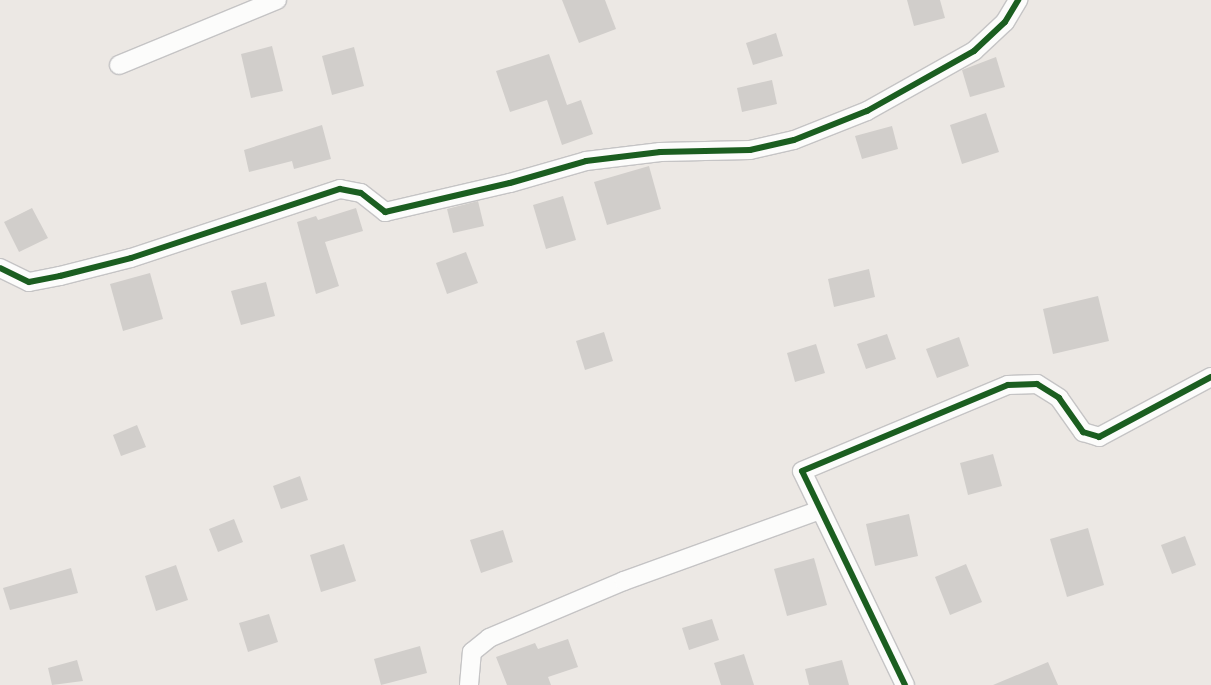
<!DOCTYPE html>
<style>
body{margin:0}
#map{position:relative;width:1211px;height:685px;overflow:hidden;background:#ece8e4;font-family:Inter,sans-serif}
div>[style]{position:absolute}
.building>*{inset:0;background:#d1cecb}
.roads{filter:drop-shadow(1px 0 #c5c4c5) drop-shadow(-1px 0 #c5c4c5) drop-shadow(0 1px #c5c4c5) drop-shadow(0 -1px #c5c4c5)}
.street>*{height:18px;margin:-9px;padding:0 9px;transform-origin:9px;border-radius:9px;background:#fcfcfb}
.cycleway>*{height:6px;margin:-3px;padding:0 3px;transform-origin:3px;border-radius:3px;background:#1b5e20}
span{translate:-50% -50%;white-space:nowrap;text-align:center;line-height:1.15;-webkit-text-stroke:4.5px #fff;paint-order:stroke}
</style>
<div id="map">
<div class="building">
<div style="clip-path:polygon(562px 0,605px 0,616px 29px,579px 43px)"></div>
<div style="clip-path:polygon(907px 0,940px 0,945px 18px,914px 26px)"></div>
<div style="clip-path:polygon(776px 33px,783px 56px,753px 65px,746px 43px)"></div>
<div style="clip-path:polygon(272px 46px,283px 91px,251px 98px,241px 54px)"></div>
<div style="clip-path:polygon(354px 47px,364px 86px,332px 95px,322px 56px)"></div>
<div style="clip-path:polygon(549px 54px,567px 105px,581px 100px,593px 134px,562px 145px,547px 100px,510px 112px,496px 71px)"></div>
<div style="clip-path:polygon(996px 57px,1005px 87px,970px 97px,962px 70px)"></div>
<div style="clip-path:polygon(772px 80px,777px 104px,742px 112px,737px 88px)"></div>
<div style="clip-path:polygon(986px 113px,999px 152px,962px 164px,950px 125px)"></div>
<div style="clip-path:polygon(322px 125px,331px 159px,294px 169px,292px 161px,249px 172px,244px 150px)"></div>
<div style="clip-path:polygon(892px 126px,898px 149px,862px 159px,855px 136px)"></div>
<div style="clip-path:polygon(649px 166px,661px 209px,607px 225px,594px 182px)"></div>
<div style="clip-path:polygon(563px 196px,576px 240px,546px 249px,533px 205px)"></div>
<div style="clip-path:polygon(478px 201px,484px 226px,453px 233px,447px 209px)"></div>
<div style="clip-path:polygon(32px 208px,48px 238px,19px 252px,4px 222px)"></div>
<div style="clip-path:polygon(356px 208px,363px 231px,325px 242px,339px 286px,316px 294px,297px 222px,316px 216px,318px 220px)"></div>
<div style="clip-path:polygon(466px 252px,478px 283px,447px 294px,436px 263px)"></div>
<div style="clip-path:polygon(869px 269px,875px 297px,834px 307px,828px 279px)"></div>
<div style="clip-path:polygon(150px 273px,163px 319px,123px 331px,110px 284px)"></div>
<div style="clip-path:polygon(266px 282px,275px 316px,241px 325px,231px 291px)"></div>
<div style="clip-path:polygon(1098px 296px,1109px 341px,1053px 354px,1043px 309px)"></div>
<div style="clip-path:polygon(604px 332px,613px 361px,585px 370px,576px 341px)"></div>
<div style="clip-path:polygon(887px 334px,896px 359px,866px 369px,857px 344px)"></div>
<div style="clip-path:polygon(959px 337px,969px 366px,937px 378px,926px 349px)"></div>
<div style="clip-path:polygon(816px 344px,825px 373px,795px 382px,787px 353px)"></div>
<div style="clip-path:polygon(137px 425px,146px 447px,121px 456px,113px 435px)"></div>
<div style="clip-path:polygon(993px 454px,1002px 486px,968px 495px,960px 463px)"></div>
<div style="clip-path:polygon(300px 476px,308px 500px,281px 509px,273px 486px)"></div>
<div style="clip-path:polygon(909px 514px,918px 556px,875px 566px,866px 524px)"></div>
<div style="clip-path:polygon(234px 519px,243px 542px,218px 552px,209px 529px)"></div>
<div style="clip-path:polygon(1088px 528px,1104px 585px,1067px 597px,1050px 539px)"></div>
<div style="clip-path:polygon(503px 530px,513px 562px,481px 573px,470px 540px)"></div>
<div style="clip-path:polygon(1185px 536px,1196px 565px,1172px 574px,1161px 545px)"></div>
<div style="clip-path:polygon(344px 544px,356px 581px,321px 592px,310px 555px)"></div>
<div style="clip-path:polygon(814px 558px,827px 605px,787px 616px,774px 569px)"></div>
<div style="clip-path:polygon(966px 564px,982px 602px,950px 615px,935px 577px)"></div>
<div style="clip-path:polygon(176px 565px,188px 600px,156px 611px,145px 576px)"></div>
<div style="clip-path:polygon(71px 568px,78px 593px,10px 610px,3px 588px)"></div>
<div style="clip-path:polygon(269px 614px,278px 642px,248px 652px,239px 623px)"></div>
<div style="clip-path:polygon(712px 619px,719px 640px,689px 650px,682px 628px)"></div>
<div style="clip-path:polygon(568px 639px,578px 667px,548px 677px,551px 685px,507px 685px,496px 657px,535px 643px,538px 649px)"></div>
<div style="clip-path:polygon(420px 646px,427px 673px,381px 685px,374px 659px)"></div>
<div style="clip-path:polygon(744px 654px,754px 685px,721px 685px,714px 663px)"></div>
<div style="clip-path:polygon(77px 660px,83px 681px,52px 685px,48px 668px)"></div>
<div style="clip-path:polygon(842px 660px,849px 685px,809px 685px,805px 669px)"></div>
<div style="clip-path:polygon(1048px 662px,1058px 685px,993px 685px)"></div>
</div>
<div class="roads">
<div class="street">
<div style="left:119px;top:65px;width:171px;rotate:-22.4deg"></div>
<div style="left:0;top:268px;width:32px;rotate:26deg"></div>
<div style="left:29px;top:282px;width:32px;rotate:-11deg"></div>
<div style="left:60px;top:276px;width:73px;rotate:-14.2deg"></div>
<div style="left:131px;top:258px;width:220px;rotate:-18.3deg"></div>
<div style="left:340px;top:189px;width:21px;rotate:11deg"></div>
<div style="left:361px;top:193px;width:31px;rotate:38deg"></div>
<div style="left:385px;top:212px;width:128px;rotate:-13.1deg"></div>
<div style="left:510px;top:183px;width:79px;rotate:-16.1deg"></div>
<div style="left:586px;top:161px;width:75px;rotate:-6.9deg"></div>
<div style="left:660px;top:152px;width:90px;rotate:-1.3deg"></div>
<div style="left:750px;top:150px;width:45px;rotate:-12.8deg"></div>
<div style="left:794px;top:140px;width:79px;rotate:-21.7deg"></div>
<div style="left:867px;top:111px;width:123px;rotate:-29.3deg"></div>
<div style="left:974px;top:51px;width:42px;rotate:-43.1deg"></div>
<div style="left:1005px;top:22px;width:26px;rotate:-59deg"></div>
<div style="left:469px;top:685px;width:33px;rotate:-85deg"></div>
<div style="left:472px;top:652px;width:22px;rotate:-39deg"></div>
<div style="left:489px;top:638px;width:147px;rotate:-22.9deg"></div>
<div style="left:624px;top:581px;width:208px;rotate:-19.9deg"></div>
<div style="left:905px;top:685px;width:237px;rotate:-115.7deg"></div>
<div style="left:802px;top:471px;width:223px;rotate:-22.7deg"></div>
<div style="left:1008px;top:385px;width:29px;rotate:-2deg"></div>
<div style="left:1037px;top:384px;width:26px;rotate:32deg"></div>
<div style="left:1059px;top:398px;width:42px;rotate:54.8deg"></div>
<div style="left:1083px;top:432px;width:17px;rotate:17deg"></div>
<div style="left:1099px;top:437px;width:127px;rotate:-28.2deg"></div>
</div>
</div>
<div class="cycleway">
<div style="left:0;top:268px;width:32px;rotate:26deg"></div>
<div style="left:29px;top:282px;width:32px;rotate:-11deg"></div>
<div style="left:60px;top:276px;width:73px;rotate:-14.2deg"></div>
<div style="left:131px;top:258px;width:220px;rotate:-18.3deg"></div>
<div style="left:340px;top:189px;width:21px;rotate:11deg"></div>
<div style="left:361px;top:193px;width:31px;rotate:38deg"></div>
<div style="left:385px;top:212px;width:128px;rotate:-13.1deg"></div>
<div style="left:510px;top:183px;width:79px;rotate:-16.1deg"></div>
<div style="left:586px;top:161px;width:75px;rotate:-6.9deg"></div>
<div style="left:660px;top:152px;width:90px;rotate:-1.3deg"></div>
<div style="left:750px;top:150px;width:45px;rotate:-12.8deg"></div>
<div style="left:794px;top:140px;width:79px;rotate:-21.7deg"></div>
<div style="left:867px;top:111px;width:123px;rotate:-29.3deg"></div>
<div style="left:974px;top:51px;width:42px;rotate:-43.1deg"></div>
<div style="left:1005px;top:22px;width:26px;rotate:-59deg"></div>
<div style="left:905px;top:685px;width:237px;rotate:-115.7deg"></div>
<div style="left:802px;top:471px;width:223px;rotate:-22.7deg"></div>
<div style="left:1008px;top:385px;width:29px;rotate:-2deg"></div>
<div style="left:1037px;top:384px;width:26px;rotate:32deg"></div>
<div style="left:1059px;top:398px;width:42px;rotate:54.8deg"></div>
<div style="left:1083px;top:432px;width:17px;rotate:17deg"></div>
<div style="left:1099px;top:437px;width:127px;rotate:-28.2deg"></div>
</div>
</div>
